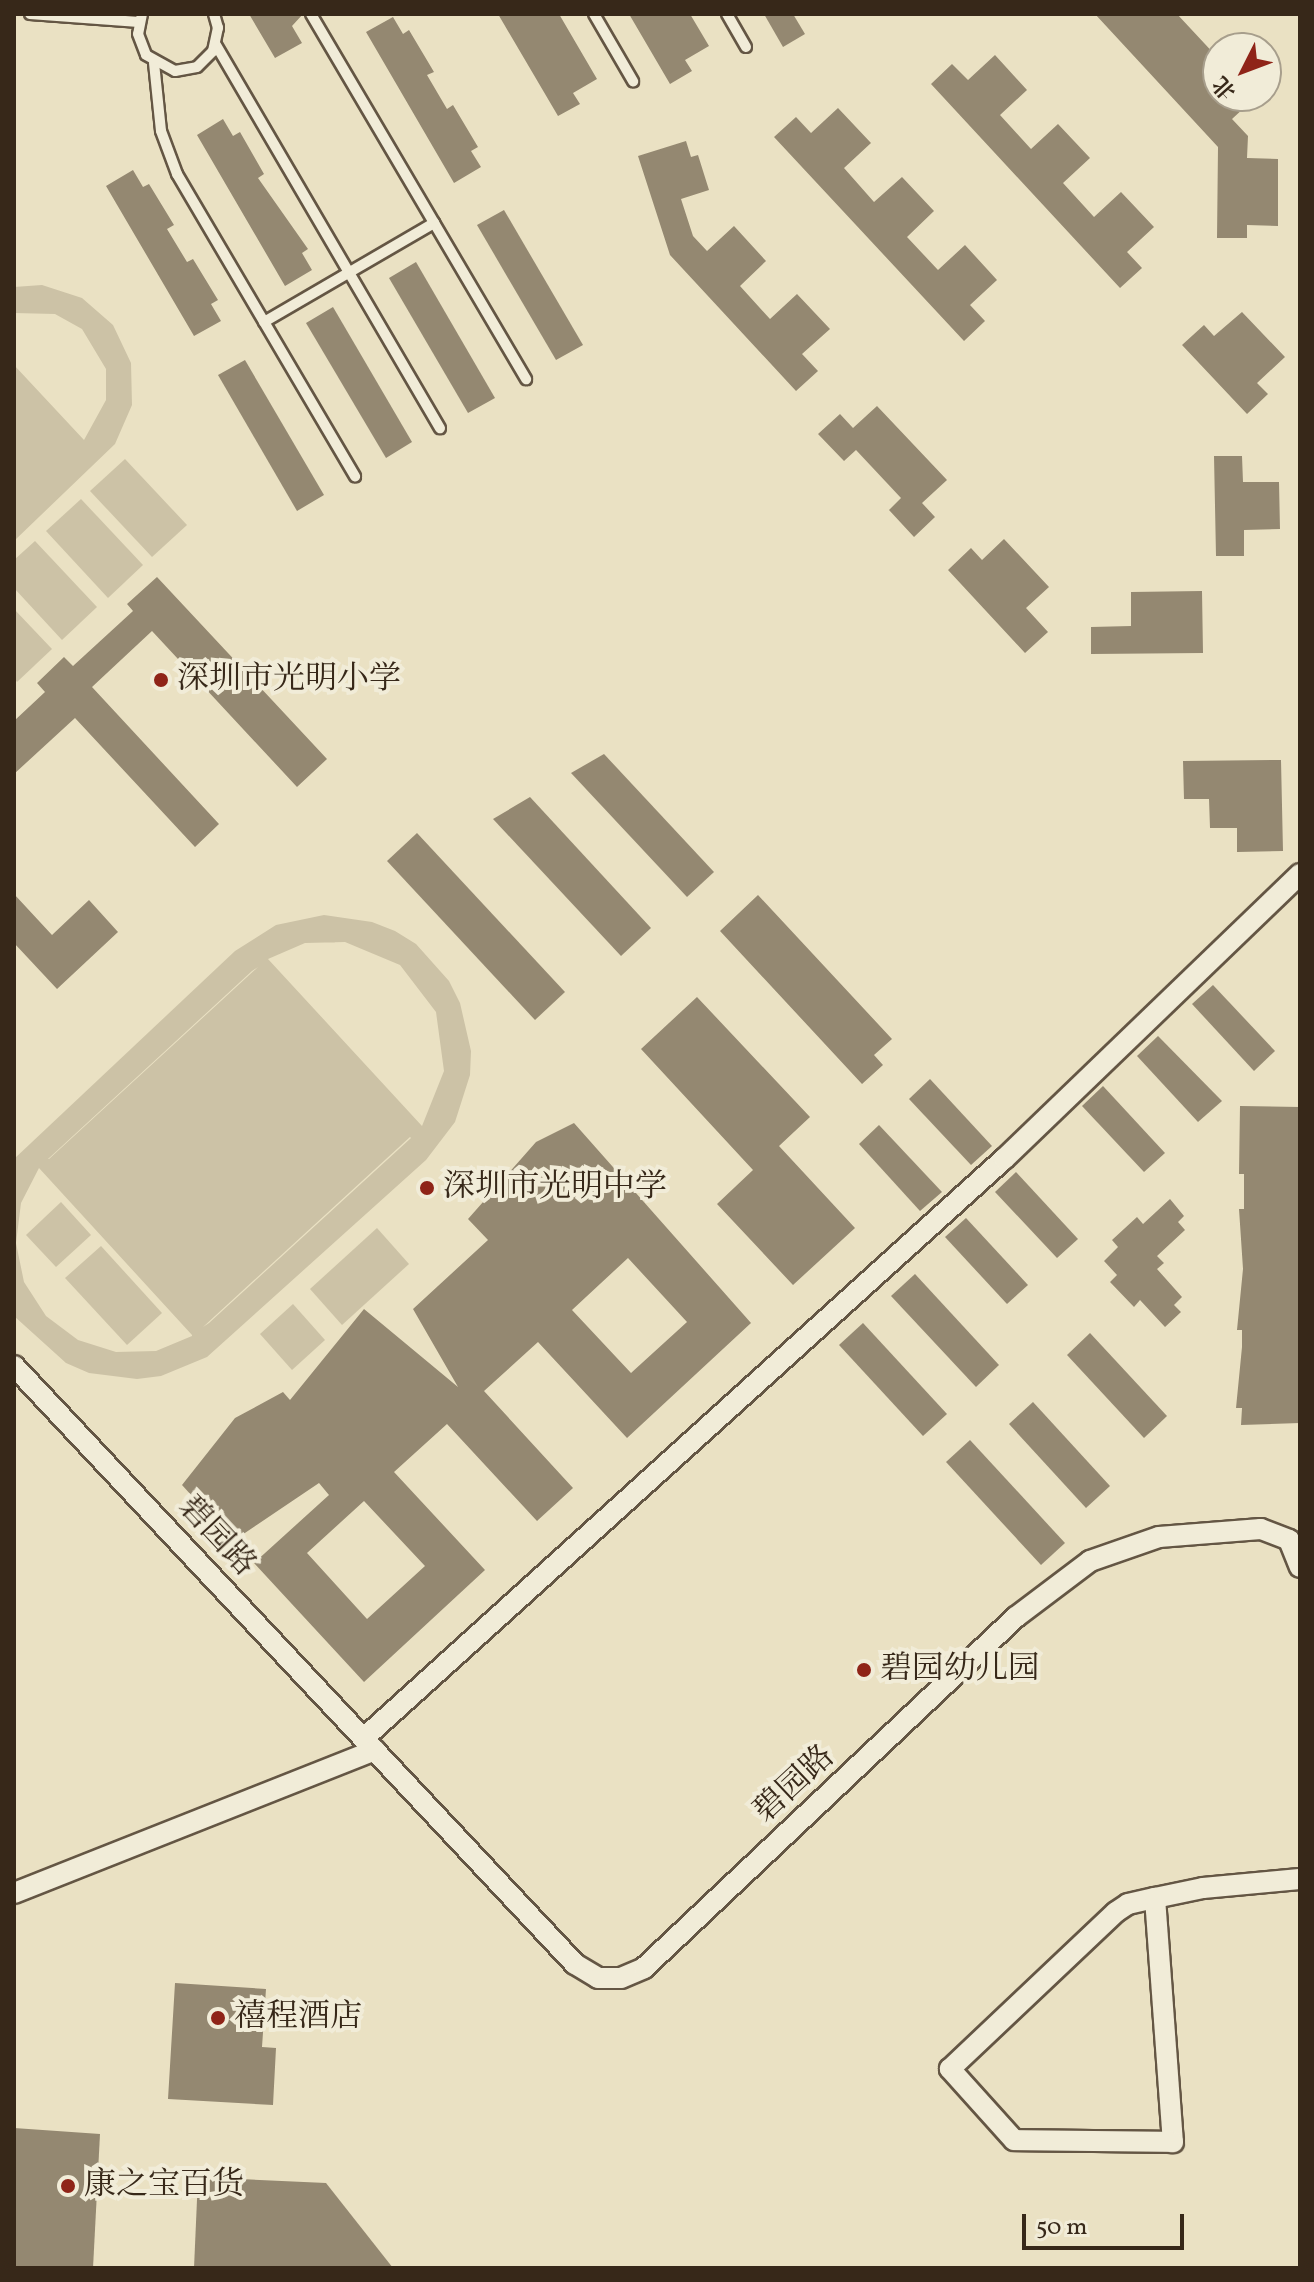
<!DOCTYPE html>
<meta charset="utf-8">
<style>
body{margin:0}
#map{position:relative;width:1314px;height:2282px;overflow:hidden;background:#eae1c3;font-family:Vollkorn,"Noto Serif SC",serif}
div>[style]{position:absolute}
.green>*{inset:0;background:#ccc2a6}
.building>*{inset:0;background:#948871}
.roads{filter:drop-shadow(2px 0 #645644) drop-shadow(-2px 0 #645644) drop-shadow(0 2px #645644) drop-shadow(0 -2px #645644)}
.lane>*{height:10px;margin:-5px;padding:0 5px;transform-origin:5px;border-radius:5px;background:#f1ecd8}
.street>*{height:20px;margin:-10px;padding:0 10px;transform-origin:10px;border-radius:10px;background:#f1ecd8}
.dots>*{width:22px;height:22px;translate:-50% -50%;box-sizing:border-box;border:4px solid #f1ecd8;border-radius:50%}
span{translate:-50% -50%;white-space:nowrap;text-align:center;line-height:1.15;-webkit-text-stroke:8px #f1ecd8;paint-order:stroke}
.poi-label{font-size:32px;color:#372819}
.left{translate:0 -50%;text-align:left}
.street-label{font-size:32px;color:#372819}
.frame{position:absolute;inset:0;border:16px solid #372819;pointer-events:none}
.north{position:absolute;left:1202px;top:32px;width:80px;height:80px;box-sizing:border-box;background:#f1ecd8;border:2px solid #a79e8c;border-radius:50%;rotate:228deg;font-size:22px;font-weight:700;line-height:32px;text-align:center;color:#372819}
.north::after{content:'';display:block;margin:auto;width:28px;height:36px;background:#8f2418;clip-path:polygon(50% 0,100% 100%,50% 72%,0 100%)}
.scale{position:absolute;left:1022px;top:2214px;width:162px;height:36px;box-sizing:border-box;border:4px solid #372819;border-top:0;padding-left:10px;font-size:24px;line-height:28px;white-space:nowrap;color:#372819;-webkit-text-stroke:6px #f1ecd8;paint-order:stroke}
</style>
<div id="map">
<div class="green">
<div style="clip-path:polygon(42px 285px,82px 298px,113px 325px,131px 363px,132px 405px,115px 444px,14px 541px,14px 365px,84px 440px,106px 400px,106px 369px,82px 329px,55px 314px,14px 313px,14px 287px)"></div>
<div style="clip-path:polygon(125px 459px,187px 525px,152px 557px,90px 491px)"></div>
<div style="clip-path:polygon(81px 499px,143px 565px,108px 598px,46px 531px)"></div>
<div style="clip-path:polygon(35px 541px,97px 607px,62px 640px,14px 588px,14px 560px)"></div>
<div style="clip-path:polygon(14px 609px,52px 649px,17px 682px,14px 678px)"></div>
<div style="clip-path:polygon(evenodd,324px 915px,372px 922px,395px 931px,416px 944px,449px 981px,460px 1003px,471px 1051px,470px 1075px,455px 1122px,426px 1160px,207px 1357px,161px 1376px,137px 1379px,89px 1373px,66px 1363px,14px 1316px,14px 1159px,235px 951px,276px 925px,324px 915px,345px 942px,400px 965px,436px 1012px,444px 1071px,422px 1126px,268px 959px,305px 943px,345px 942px,324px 915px,258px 967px,49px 1159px,48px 1159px,252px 971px,258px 967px,324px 915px,411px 1138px,209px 1323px,203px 1327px,410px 1137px,411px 1138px,324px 915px,39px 1168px,192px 1335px,192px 1336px,156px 1351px,116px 1352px,78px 1340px,46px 1316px,24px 1282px,16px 1243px,21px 1203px,39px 1168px)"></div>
<div style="clip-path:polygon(61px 1202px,91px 1235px,56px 1267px,26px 1235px)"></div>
<div style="clip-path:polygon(377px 1228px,409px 1264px,342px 1325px,310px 1289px)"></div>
<div style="clip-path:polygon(101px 1246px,162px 1313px,127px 1345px,65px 1278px)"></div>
<div style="clip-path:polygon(293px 1304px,325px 1340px,292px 1370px,260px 1334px)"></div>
</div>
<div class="building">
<div style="clip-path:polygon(249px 14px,303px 14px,292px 26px,302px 43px,275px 58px)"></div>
<div style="clip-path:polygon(498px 14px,559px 14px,597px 79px,573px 93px,580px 104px,558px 116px)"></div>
<div style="clip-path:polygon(629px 14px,690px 14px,709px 46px,685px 60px,692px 71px,670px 84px)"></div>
<div style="clip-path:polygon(764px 14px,793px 14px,805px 34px,783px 47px)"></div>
<div style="clip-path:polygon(1095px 14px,1177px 14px,1218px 58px,1218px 96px,1257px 96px,1232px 119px,1248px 136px,1247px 158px,1278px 159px,1278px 226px,1247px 225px,1247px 238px,1217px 238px,1218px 147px)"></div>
<div style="clip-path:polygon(393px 17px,403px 34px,409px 30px,434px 72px,427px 75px,447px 109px,453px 105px,478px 147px,471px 151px,481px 167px,454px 183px,366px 32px)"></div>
<div style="clip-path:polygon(995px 55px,1027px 90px,1000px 115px,1031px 149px,1058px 124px,1090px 158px,1063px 183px,1094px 217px,1121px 192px,1154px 227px,1127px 252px,1142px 268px,1120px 288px,931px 84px,952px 64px,968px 80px)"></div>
<div style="clip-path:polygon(838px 108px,871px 143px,844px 168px,874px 202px,902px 177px,934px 211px,907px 237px,938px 270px,965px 245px,997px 280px,970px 305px,985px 321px,964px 341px,774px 137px,796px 117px,811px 133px)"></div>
<div style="clip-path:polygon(223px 119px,233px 136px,240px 132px,264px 174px,258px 178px,308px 249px,302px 253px,312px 270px,285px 286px,197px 135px)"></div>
<div style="clip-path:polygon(686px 141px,691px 157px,698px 155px,709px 190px,681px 199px,693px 236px,707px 251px,734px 226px,766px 261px,740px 286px,770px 319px,797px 294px,830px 329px,802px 354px,818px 371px,796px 391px,670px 255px,638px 156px)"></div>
<div style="clip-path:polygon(133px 170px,143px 187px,149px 184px,174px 225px,167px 229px,187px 262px,193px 259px,218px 300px,211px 304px,221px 321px,194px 336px,106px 186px)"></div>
<div style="clip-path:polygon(504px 210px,583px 345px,556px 360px,477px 225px)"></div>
<div style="clip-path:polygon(416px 262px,495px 398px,468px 413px,389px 278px)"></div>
<div style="clip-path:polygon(333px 307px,412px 442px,386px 458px,306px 323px)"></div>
<div style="clip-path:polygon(1242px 312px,1285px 357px,1257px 383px,1268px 394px,1247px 414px,1182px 345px,1204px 325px,1214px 336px)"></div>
<div style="clip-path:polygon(245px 360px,324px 495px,297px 511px,218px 375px)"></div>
<div style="clip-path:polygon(877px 406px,947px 480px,922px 503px,935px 517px,914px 537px,889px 510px,901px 498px,856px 450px,844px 461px,818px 434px,840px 414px,853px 428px)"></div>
<div style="clip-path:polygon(1214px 456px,1242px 456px,1243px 482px,1279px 482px,1280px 529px,1244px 530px,1244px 556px,1216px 556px)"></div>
<div style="clip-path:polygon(1004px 539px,1049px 587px,1026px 608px,1048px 632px,1025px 653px,948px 570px,971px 548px,982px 560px)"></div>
<div style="clip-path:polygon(157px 577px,327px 759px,297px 787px,152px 631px,92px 687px,219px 824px,195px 847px,75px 718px,14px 774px,14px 721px,45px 692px,37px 683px,64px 657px,73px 666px,133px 611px,127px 604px)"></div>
<div style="clip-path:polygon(1202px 591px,1203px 653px,1091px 654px,1091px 627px,1131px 626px,1131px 592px)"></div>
<div style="clip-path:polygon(604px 754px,714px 872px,687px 897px,571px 773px)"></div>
<div style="clip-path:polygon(1281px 760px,1283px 851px,1237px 852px,1237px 828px,1210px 828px,1209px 799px,1184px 799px,1183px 761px)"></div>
<div style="clip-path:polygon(530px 797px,651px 928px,621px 956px,493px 819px)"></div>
<div style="clip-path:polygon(417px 833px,565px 992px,535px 1020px,387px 861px)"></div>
<div style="clip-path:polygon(14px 894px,52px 935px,89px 900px,118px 932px,57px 989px,14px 943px)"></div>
<div style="clip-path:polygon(758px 895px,892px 1039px,874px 1055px,883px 1065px,862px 1084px,720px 931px)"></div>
<div style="clip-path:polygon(1213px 985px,1275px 1051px,1254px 1071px,1192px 1004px)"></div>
<div style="clip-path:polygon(697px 997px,810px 1117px,779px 1146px,855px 1228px,793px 1285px,717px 1204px,753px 1170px,641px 1049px)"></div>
<div style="clip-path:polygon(1158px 1036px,1222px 1101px,1198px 1122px,1137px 1056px)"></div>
<div style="clip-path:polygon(930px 1079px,992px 1146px,971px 1165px,909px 1099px)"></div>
<div style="clip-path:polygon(1103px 1086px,1165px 1153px,1144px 1172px,1082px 1106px)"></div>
<div style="clip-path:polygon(1240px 1106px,1300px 1107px,1300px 1423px,1241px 1425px,1242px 1408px,1236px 1408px,1242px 1347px,1242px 1330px,1237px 1330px,1243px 1269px,1239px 1209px,1244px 1209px,1244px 1174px,1239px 1174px)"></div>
<div style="clip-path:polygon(evenodd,574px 1123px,751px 1323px,627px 1438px,538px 1342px,484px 1391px,573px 1488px,537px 1521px,447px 1424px,394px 1472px,485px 1570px,364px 1682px,254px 1563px,329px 1495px,319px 1483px,233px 1541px,182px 1485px,235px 1418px,283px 1392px,290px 1400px,364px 1309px,458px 1387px,413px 1309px,488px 1240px,468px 1219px,536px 1142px,574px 1123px,628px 1258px,687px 1322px,631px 1373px,572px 1310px,628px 1258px,574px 1123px,364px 1501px,425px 1566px,367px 1619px,307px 1553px,364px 1501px)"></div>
<div style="clip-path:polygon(879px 1125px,942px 1192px,920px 1211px,859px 1144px)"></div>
<div style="clip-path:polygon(1016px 1172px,1078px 1239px,1057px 1258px,995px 1192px)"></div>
<div style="clip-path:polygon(1170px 1199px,1184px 1216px,1178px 1222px,1185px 1230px,1157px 1256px,1164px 1263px,1157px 1269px,1182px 1297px,1174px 1305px,1181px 1312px,1165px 1327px,1140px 1300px,1134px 1307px,1110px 1282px,1117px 1275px,1104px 1261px,1118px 1247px,1112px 1240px,1137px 1217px,1143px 1224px)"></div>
<div style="clip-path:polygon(966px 1218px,1028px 1285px,1007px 1304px,945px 1237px)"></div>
<div style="clip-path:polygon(915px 1274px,999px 1365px,976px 1387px,891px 1296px)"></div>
<div style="clip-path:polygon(863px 1323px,947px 1414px,923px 1436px,839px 1345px)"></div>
<div style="clip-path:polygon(1090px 1333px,1167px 1416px,1144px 1438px,1067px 1355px)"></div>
<div style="clip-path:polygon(1033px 1402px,1110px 1486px,1086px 1508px,1009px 1424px)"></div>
<div style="clip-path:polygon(970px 1440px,1065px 1543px,1041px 1565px,946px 1462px)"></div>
<div style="clip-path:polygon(175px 1983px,266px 1989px,262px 2047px,276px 2048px,273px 2105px,168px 2099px)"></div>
<div style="clip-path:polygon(14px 2128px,100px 2134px,93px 2268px,14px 2268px)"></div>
<div style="clip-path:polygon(198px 2177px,326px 2183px,393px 2268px,194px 2268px)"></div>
</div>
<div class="roads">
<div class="lane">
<div style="left:30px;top:14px;width:109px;rotate:4.2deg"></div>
<div style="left:142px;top:14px;width:20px;rotate:101deg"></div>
<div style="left:138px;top:34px;width:22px;rotate:69deg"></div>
<div style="left:146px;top:55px;width:33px;rotate:29deg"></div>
<div style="left:175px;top:71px;width:22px;rotate:-10deg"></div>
<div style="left:197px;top:67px;width:23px;rotate:-45deg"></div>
<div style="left:213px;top:51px;width:24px;rotate:-78deg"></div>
<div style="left:218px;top:28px;width:15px;rotate:-106deg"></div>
<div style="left:311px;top:14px;width:424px;rotate:59.5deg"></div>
<div style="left:594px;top:14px;width:78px;rotate:59.8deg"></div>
<div style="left:727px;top:14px;width:38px;rotate:60deg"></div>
<div style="left:216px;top:45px;width:444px;rotate:59.7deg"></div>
<div style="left:154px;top:63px;width:68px;rotate:84.1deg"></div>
<div style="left:161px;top:131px;width:46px;rotate:69.6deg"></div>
<div style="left:177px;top:174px;width:351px;rotate:59.5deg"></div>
<div style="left:264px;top:322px;width:197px;rotate:-30.2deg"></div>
</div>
<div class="street">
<div style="left:14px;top:1366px;width:820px;rotate:46.83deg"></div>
<div style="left:575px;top:1964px;width:27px;rotate:31deg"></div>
<div style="left:598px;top:1978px;width:23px"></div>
<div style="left:621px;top:1978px;width:25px;rotate:-23deg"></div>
<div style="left:644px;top:1968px;width:511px;rotate:-43.34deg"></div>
<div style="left:1016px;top:1617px;width:93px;rotate:-37.1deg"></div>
<div style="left:1090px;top:1561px;width:73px;rotate:-19.2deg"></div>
<div style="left:1159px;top:1537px;width:102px;rotate:-4.5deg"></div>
<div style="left:1261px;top:1529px;width:30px;rotate:21deg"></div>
<div style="left:1289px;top:1540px;width:29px;rotate:68deg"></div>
<div style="left:364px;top:1738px;width:863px;rotate:-42.14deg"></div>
<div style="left:1004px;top:1159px;width:411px;rotate:-43.9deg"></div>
<div style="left:14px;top:1893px;width:388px;rotate:-21.6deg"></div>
<div style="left:1155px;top:1898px;width:245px;rotate:85.8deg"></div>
<div style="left:1173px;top:2142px;width:159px;rotate:-179.3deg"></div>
<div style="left:1014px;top:2140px;width:96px;rotate:-132deg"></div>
<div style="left:950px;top:2069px;width:228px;rotate:-43.4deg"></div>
<div style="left:1116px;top:1912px;width:14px;rotate:-34deg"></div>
<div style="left:1128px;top:1904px;width:28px;rotate:-13deg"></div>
<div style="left:1155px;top:1898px;width:49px;rotate:-11.8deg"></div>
<div style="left:1203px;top:1888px;width:97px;rotate:-5.3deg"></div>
</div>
</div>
<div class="dots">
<div style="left:161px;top:680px;background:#8f2418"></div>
<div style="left:427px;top:1188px;background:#8f2418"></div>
<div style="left:864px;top:1670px;background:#8f2418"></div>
<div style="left:218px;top:2018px;background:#8f2418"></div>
<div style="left:68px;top:2186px;background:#8f2418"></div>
</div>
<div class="poi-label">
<span class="left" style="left:177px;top:680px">深圳市光明小学</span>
<span class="left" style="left:443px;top:1188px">深圳市光明中学</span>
<span class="left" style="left:880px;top:1670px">碧园幼儿园</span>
<span class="left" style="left:234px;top:2018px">禧程酒店</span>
<span class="left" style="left:84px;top:2186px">康之宝百货</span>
</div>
<div class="street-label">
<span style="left:216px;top:1537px;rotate:47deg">碧园路</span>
<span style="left:795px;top:1785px;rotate:-43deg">碧园路</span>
</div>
<div class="frame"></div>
<div class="north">北</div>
<div class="scale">50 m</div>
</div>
